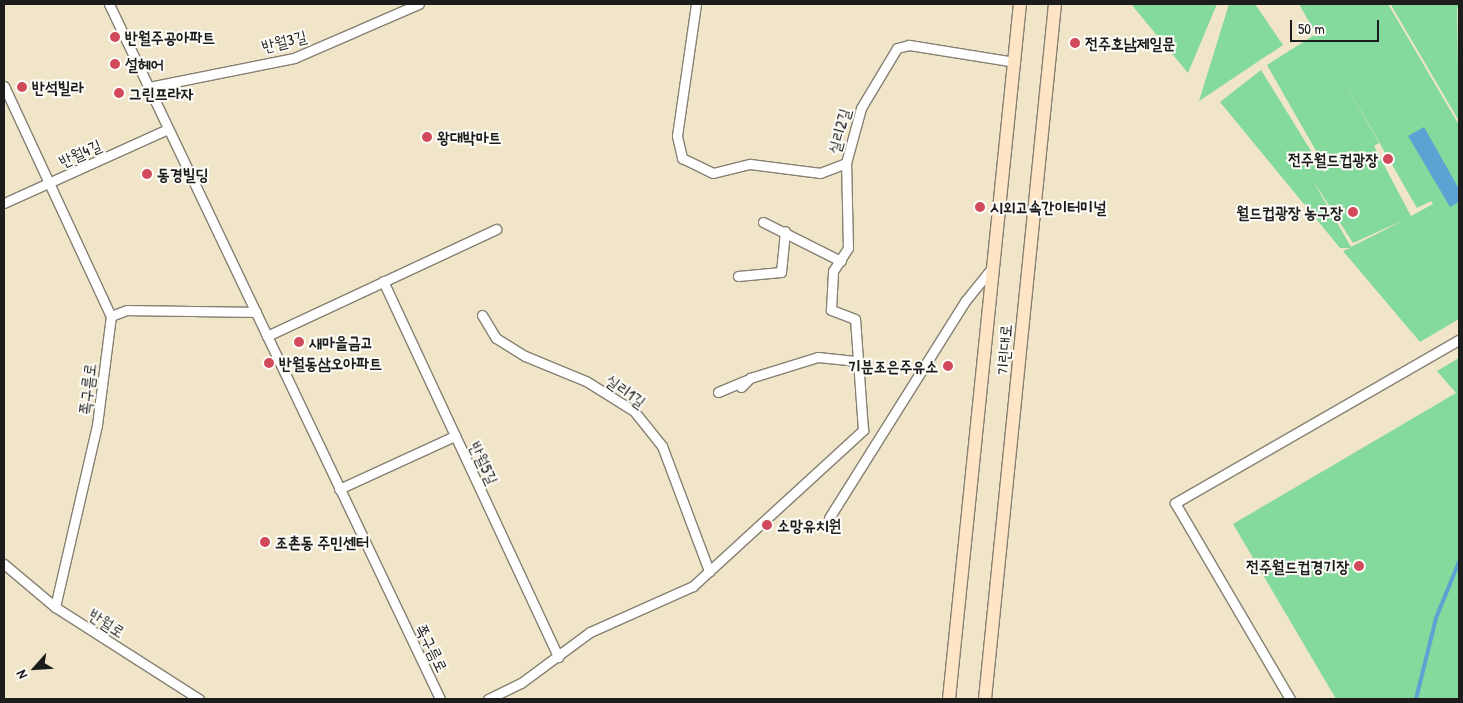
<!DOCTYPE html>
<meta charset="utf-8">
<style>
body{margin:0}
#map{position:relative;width:1463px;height:703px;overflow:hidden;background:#f0e5c9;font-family:"Patrick Hand","Poor Story",sans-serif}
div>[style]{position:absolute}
.green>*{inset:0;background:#84d99c}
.water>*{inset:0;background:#5ba3d2}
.stream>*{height:4px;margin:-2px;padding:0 2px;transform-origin:2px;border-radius:2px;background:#5ba3d2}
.roads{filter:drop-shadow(1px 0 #868072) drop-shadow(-1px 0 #868072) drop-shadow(0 1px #868072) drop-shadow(0 -1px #868072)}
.street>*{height:9px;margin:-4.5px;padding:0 4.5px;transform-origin:4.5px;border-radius:4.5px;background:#fff}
.secondary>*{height:12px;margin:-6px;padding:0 6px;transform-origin:6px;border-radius:6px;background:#fde5c5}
.dots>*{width:14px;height:14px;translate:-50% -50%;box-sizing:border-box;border:2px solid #fdfcf7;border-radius:50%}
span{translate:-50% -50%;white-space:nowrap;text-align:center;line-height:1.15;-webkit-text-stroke:4px #fdfcf7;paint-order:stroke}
.poi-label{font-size:16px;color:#1c1c1c;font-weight:700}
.left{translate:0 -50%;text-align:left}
.right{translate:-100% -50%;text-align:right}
.street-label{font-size:16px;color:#1c1c1c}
.frame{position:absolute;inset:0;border:5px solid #1c1c1c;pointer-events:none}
.north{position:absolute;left:10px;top:643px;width:50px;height:50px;-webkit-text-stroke:4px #fdfcf7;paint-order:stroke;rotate:244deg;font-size:14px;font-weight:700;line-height:20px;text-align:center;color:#1c1c1c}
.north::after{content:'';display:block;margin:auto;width:18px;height:22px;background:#1c1c1c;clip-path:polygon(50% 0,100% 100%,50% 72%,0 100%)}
.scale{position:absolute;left:1290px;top:20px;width:89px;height:22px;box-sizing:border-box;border:2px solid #1c1c1c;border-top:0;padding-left:6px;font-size:15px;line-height:18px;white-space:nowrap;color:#1c1c1c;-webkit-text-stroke:4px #fdfcf7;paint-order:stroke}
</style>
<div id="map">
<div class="green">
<div style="clip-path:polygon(1131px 4px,1217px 4px,1188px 73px)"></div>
<div style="clip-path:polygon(1229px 4px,1255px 4px,1283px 45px,1199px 101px)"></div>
<div style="clip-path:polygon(evenodd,1299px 4px,1388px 4px,1459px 125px,1459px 319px,1420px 342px,1343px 251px,1350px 248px,1340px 248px,1220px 102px,1261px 70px,1324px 172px,1327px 170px,1267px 65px,1316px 34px,1299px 4px,1337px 69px,1417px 208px,1431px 201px,1433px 204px,1411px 216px,1374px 146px,1379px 143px,1337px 69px,1299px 4px,1312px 179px,1353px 243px,1406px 219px,1351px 247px,1312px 179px)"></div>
<div style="clip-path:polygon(1459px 4px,1457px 10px,1459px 121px,1391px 5px)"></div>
<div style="clip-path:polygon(1459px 358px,1459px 699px,1336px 699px,1233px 524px,1456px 393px,1437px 371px)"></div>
</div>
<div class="water">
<div style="clip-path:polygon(1424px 127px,1459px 189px,1459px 202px,1450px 207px,1408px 136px)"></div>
</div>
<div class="stream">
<div style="left:1416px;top:699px;width:83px;rotate:-76.1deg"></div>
<div style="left:1436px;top:618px;width:61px;rotate:-67.7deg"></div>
</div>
<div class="roads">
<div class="street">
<div style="left:109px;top:4px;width:770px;rotate:64.53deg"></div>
<div style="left:696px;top:4px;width:133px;rotate:98.2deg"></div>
<div style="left:677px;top:136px;width:23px;rotate:77deg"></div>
<div style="left:682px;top:158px;width:34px;rotate:26deg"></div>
<div style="left:713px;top:173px;width:38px;rotate:-14deg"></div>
<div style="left:750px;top:164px;width:71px;rotate:7.3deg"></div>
<div style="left:820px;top:173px;width:28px;rotate:-21deg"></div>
<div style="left:4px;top:86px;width:254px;rotate:65.1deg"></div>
<div style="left:149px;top:87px;width:148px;rotate:-11.3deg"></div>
<div style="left:294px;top:58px;width:136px;rotate:-23.4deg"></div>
<div style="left:4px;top:203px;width:180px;rotate:-24.3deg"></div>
<div style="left:763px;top:222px;width:87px;rotate:26.6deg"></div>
<div style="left:738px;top:276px;width:43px;rotate:-5.3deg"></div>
<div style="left:781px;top:272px;width:41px;rotate:-84.4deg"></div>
<div style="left:383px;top:281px;width:415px;rotate:65deg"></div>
<div style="left:482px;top:315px;width:27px;rotate:59deg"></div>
<div style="left:496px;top:338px;width:34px;rotate:32deg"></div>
<div style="left:525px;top:356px;width:66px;rotate:22.3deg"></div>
<div style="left:586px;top:381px;width:57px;rotate:32deg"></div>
<div style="left:634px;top:411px;width:45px;rotate:51.3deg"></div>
<div style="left:662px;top:446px;width:134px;rotate:69.4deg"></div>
<div style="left:267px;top:336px;width:253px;rotate:-25deg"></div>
<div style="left:741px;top:387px;width:13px;rotate:-45deg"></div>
<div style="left:750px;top:378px;width:71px;rotate:-17.2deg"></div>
<div style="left:818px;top:357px;width:37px;rotate:6deg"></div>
<div style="left:718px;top:392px;width:30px;rotate:-23deg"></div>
<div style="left:863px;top:430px;width:111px;rotate:-94.1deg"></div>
<div style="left:855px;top:319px;width:26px;rotate:-159deg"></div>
<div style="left:831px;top:310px;width:39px;rotate:-87deg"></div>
<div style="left:833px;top:271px;width:27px;rotate:-57deg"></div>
<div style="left:848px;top:248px;width:85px;rotate:-91.3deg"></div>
<div style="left:846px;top:163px;width:57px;rotate:-74.7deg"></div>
<div style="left:861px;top:108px;width:70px;rotate:-59deg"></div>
<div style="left:897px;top:48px;width:12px;rotate:-14deg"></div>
<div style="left:909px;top:45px;width:107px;rotate:9.1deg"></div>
<div style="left:339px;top:489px;width:128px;rotate:-24.6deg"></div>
<div style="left:829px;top:518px;width:257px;rotate:-57.9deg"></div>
<div style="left:966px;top:300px;width:40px;rotate:-51deg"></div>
<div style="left:4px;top:564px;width:67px;rotate:40.1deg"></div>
<div style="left:55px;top:607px;width:171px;rotate:32.6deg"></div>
<div style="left:55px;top:607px;width:187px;rotate:-77deg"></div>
<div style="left:97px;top:425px;width:110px;rotate:-82.7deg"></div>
<div style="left:111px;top:316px;width:17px;rotate:-21deg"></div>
<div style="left:127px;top:310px;width:129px;rotate:0.9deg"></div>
<div style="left:488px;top:699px;width:37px;rotate:-26deg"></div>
<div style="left:521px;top:683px;width:86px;rotate:-36.5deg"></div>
<div style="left:590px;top:632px;width:113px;rotate:-24.1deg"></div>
<div style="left:693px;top:586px;width:231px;rotate:-42.5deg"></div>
<div style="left:1290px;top:699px;width:227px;rotate:-120.4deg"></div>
<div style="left:1175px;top:503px;width:327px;rotate:-29.9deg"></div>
</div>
<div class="secondary">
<div style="left:949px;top:699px;width:699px;rotate:-84.17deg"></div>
<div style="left:985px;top:699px;width:699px;rotate:-84.25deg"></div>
</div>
</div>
<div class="dots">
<div style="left:115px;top:37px;background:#d1495b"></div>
<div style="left:1075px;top:43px;background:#d1495b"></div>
<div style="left:115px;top:64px;background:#d1495b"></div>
<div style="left:22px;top:87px;background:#d1495b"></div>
<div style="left:119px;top:93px;background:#d1495b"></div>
<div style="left:427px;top:137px;background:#d1495b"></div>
<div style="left:1388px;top:159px;background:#d1495b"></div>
<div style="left:147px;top:174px;background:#d1495b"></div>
<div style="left:980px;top:207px;background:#d1495b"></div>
<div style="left:1353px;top:212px;background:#d1495b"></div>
<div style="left:299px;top:342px;background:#d1495b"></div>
<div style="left:269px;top:363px;background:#d1495b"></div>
<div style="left:948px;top:366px;background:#d1495b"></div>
<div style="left:767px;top:525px;background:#d1495b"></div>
<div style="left:265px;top:542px;background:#d1495b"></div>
<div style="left:1359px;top:566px;background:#d1495b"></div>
</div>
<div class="poi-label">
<span class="left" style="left:125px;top:37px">반월주공아파트</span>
<span class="left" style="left:1085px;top:43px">전주호남제일문</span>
<span class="left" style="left:125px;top:64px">설헤어</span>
<span class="left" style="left:32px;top:87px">반석빌라</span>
<span class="left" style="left:129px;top:93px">그린프라자</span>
<span class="left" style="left:437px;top:137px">왕대박마트</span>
<span class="right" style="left:1378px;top:159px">전주월드컵광장</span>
<span class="left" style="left:157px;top:174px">동경빌딩</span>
<span class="left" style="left:990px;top:207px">시외고속간이터미널</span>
<span class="right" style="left:1343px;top:212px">월드컵광장 농구장</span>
<span class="left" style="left:309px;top:342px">새마을금고</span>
<span class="left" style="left:279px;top:363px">반월동삼오아파트</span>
<span class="right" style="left:938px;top:366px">기분조은주유소</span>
<span class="left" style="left:777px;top:525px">소망유치원</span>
<span class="left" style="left:275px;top:542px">조촌동 주민센터</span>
<span class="right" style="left:1349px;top:566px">전주월드컵경기장</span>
</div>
<div class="street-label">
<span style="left:284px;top:41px;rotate:-14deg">반월3길</span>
<span style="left:839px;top:131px;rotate:-75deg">실리2길</span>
<span style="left:80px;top:153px;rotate:-24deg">반월4길</span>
<span style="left:1004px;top:350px;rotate:-86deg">기린대로</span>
<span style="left:87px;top:389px;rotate:-83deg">쪽구름로</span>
<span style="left:626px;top:391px;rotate:36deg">실리1길</span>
<span style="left:484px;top:463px;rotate:65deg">반월5길</span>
<span style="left:107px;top:623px;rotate:33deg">반월로</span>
<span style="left:432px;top:648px;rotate:64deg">쪽구름로</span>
</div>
<div class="frame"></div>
<div class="north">N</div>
<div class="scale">50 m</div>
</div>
